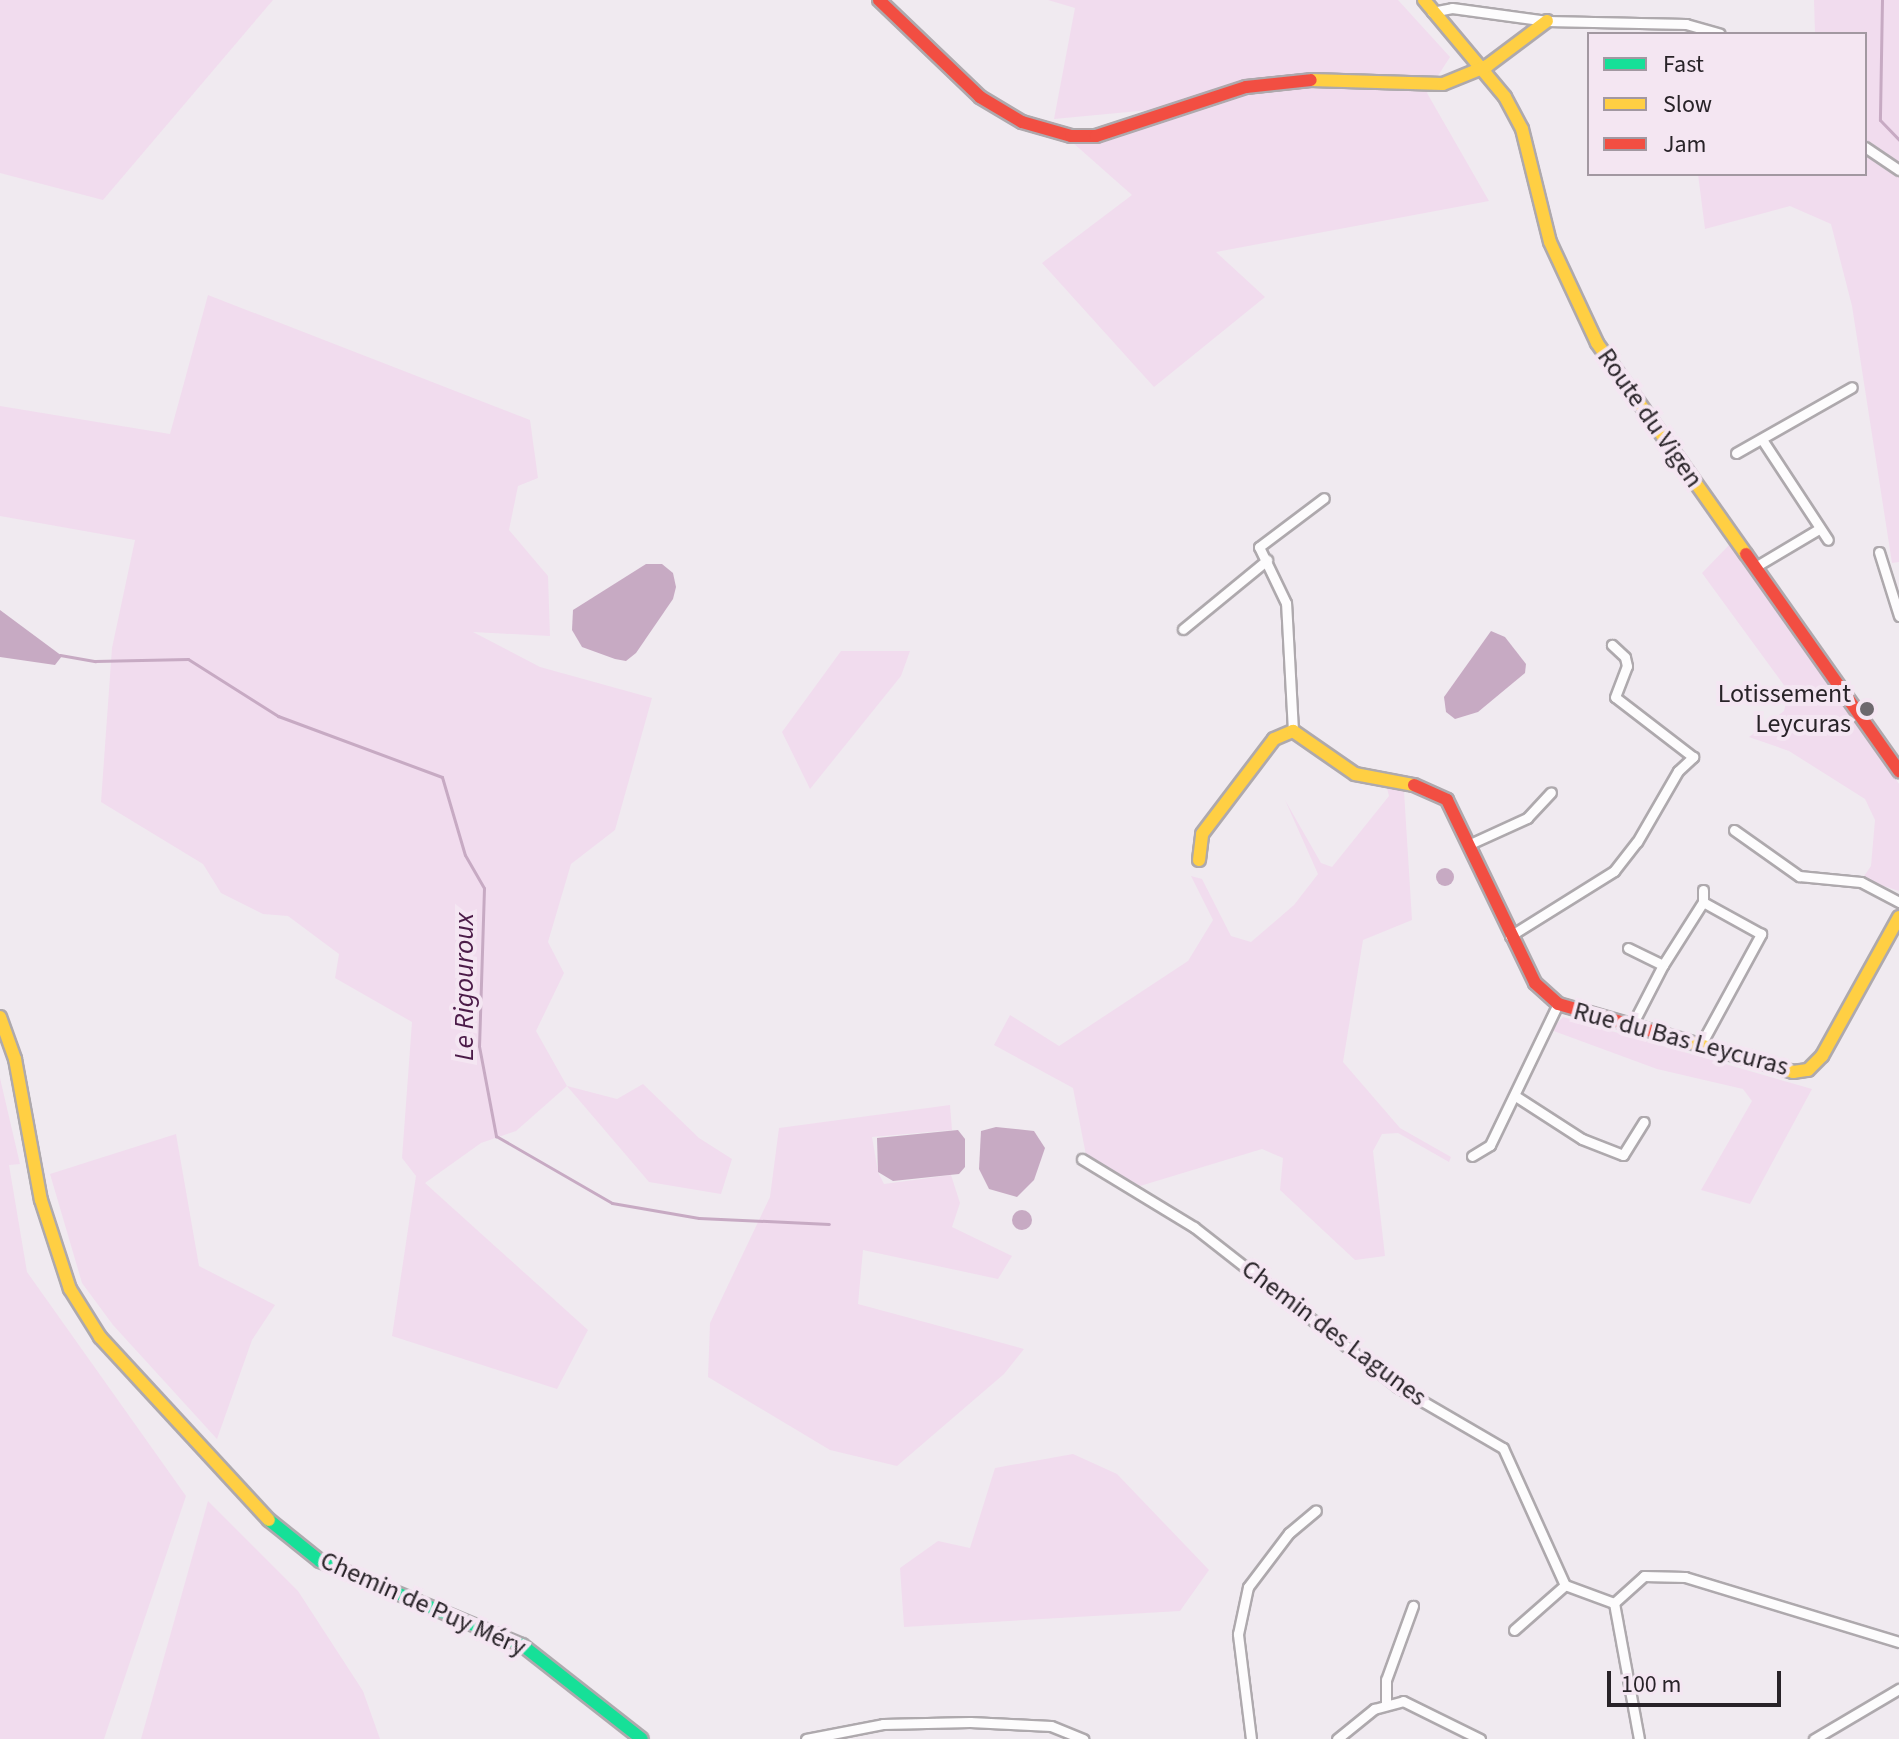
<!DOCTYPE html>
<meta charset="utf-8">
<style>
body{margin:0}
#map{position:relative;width:1899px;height:1739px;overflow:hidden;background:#f0eaf0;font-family:"Source Sans 3",sans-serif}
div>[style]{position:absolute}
.green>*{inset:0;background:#f1dcee}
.water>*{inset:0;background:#c7aac3}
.round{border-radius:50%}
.stream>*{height:3px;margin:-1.5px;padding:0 1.5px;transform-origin:1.5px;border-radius:1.5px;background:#c7aac3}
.roads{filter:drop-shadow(2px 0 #aea9ad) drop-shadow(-2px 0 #aea9ad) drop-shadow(0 2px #aea9ad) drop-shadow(0 -2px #aea9ad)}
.street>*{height:9px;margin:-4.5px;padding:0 4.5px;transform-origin:4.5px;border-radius:4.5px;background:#fdfcfd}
.fast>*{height:12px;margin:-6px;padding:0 6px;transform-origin:6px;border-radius:6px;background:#16e098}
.slow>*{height:12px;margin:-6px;padding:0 6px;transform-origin:6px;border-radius:6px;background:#ffcf43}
.jam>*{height:12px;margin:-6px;padding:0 6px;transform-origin:6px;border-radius:6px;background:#f24e42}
.dots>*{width:22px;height:22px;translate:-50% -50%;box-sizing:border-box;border:4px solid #f4e6f2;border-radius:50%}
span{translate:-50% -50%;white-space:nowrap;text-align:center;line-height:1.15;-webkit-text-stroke:8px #f4e6f2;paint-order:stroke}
.street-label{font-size:26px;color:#282328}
.poi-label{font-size:26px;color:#282328}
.right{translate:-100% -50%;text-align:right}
.water-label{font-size:28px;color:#4b1b48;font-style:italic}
.legend{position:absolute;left:1587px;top:32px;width:280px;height:144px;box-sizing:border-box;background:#f4e6f2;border:2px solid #a298a1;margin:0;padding:10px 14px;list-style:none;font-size:24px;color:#282328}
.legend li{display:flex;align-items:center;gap:16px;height:40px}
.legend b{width:40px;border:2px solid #a298a1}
.scale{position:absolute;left:1607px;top:1671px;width:174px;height:36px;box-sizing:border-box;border:4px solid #282328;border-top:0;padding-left:10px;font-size:24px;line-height:28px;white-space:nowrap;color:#282328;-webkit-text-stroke:6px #f4e6f2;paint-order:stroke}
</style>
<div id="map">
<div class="green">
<div style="clip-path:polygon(0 0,273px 0,103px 200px,0 173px)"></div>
<div style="clip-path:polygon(1048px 0,1398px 0,1450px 57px,1427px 93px,1489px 201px,1216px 252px,1265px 297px,1154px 387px,1042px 263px,1132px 195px,1072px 142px,1099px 143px,1224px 103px,1054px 119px,1075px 8px)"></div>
<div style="clip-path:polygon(1814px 0,1899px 0,1899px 562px,1892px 563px,1852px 306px,1831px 224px,1790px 206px,1705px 229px,1698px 174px,1865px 174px,1865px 34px,1815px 34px)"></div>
<div style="clip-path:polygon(208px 295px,530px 420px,538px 478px,518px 486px,509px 530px,548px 576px,550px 636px,473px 632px,540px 667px,652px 698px,615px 830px,571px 864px,548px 942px,564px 973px,536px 1031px,567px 1086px,617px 1099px,643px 1084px,699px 1138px,732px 1159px,721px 1194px,649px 1182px,567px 1086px,516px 1131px,481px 1143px,425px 1183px,588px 1330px,557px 1389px,392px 1336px,416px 1176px,402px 1158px,412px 1022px,335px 978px,339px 954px,288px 916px,263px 914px,221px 893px,203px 864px,101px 802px,112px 648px,135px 540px,0 516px,0 406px,170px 434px)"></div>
<div style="clip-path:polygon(1732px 542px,1840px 689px,1899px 784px,1899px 891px,1862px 879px,1871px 866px,1875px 820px,1865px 799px,1789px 751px,1749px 737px,1784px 711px,1789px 692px,1702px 573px)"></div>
<div style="clip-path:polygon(841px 651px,910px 651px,901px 676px,810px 789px,782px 732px)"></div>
<div style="clip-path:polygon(1387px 788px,1404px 791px,1412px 920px,1363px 940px,1343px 1062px,1400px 1128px,1451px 1157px,1449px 1162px,1398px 1133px,1382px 1134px,1373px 1151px,1385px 1256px,1355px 1260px,1280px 1190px,1283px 1158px,1262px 1149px,1140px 1186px,1086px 1155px,1073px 1088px,994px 1045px,1010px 1015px,1059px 1046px,1188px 961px,1213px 920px,1191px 876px,1202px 879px,1231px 936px,1251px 942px,1294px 905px,1318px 874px,1285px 800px,1321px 863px,1332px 867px,1389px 796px)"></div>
<div style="clip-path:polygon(1563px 1017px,1812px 1089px,1750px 1204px,1701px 1190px,1752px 1101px,1743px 1089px,1657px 1069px,1551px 1030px)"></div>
<div style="clip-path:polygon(0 1078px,20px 1164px,9px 1165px,27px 1272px,186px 1496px,104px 1739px,0 1739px)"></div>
<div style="clip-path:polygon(950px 1105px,952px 1130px,872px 1137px,878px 1172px,884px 1184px,951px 1175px,960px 1203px,952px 1227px,1012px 1256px,998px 1279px,863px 1250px,858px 1304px,1024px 1349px,1004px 1374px,897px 1466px,830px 1450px,708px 1377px,710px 1323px,770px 1197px,779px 1128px)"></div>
<div style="clip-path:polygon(176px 1134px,199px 1266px,275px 1305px,252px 1340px,217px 1439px,113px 1325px,82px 1283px,50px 1174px)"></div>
<div style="clip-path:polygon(1073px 1454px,1117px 1474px,1209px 1570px,1180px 1611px,904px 1627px,900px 1568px,938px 1541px,970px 1548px,995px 1468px)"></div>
<div style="clip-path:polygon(208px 1501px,298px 1591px,363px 1691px,380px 1739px,141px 1739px)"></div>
</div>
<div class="water">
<div style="clip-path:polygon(646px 564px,662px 564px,673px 573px,676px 587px,673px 599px,636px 653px,626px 661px,615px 659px,582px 647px,572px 630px,573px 610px)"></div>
<div style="clip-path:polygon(0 610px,62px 656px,55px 665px,0 657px)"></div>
<div style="clip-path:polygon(1491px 631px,1505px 637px,1526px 664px,1525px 673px,1478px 712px,1455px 719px,1446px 712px,1444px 697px)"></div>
<div class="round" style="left:1436px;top:868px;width:18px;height:18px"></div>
<div style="clip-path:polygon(996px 1127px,1034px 1131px,1045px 1148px,1034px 1180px,1017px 1197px,989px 1189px,979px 1169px,981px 1131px)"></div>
<div style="clip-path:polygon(958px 1130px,965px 1139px,965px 1167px,959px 1174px,893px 1181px,878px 1172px,877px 1138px)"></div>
<div class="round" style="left:1012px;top:1210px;width:20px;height:20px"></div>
</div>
<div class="stream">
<div style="left:1882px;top:0;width:120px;rotate:91deg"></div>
<div style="left:1880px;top:120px;width:28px;rotate:46deg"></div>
<div style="left:60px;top:655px;width:36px;rotate:10deg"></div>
<div style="left:95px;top:661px;width:93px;rotate:-1.2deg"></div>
<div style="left:188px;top:659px;width:107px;rotate:32.3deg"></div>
<div style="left:278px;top:716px;width:175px;rotate:20.4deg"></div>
<div style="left:442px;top:777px;width:81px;rotate:73.6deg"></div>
<div style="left:465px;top:855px;width:38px;rotate:60deg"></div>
<div style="left:484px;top:888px;width:158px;rotate:91.8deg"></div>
<div style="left:479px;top:1046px;width:92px;rotate:79.3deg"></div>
<div style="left:496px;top:1136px;width:134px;rotate:30deg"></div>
<div style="left:612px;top:1203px;width:88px;rotate:9.8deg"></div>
<div style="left:699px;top:1218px;width:130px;rotate:2.6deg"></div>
</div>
<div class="roads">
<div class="street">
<div style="left:1432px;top:12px;width:20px;rotate:-11deg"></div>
<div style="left:1452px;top:8px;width:96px;rotate:7.8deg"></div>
<div style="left:1547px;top:21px;width:139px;rotate:1.2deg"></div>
<div style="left:1686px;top:24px;width:35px;rotate:16deg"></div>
<div style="left:1865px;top:147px;width:41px;rotate:34.1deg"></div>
<div style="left:1763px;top:441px;width:118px;rotate:56.7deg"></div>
<div style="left:1736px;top:453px;width:133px;rotate:-29.6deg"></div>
<div style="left:1879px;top:552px;width:67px;rotate:72.6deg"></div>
<div style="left:1755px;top:567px;width:74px;rotate:-30.7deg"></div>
<div style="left:1183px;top:629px;width:109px;rotate:-39.4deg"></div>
<div style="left:1293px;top:731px;width:128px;rotate:-93.1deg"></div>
<div style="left:1286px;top:603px;width:62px;rotate:-115.7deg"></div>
<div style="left:1259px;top:547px;width:81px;rotate:-37deg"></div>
<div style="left:1734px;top:830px;width:80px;rotate:35.3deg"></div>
<div style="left:1799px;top:876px;width:62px;rotate:5.5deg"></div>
<div style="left:1861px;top:882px;width:43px;rotate:27.8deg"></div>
<div style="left:1470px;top:844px;width:63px;rotate:-24.5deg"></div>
<div style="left:1527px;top:818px;width:35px;rotate:-47deg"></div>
<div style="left:1510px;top:936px;width:123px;rotate:-32deg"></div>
<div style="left:1614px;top:871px;width:37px;rotate:-52deg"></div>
<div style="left:1637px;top:842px;width:82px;rotate:-60deg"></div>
<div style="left:1678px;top:771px;width:21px;rotate:-43deg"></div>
<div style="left:1693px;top:757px;width:98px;rotate:-142.4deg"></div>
<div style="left:1615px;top:697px;width:33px;rotate:-69deg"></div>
<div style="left:1627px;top:666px;width:9px;rotate:-103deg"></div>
<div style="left:1625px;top:657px;width:18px;rotate:-137deg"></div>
<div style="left:1628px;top:948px;width:39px;rotate:26deg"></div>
<div style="left:1663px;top:965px;width:70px;rotate:117.3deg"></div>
<div style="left:1663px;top:965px;width:75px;rotate:-57.6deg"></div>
<div style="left:1700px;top:1046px;width:128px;rotate:-61.4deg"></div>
<div style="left:1761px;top:934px;width:66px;rotate:-151.1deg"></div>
<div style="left:1703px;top:902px;width:12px;rotate:-90deg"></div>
<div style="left:1517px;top:1097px;width:77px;rotate:32.9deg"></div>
<div style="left:1582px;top:1139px;width:44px;rotate:21.3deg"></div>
<div style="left:1623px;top:1155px;width:39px;rotate:-58deg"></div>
<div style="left:1472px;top:1156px;width:21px;rotate:-31deg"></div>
<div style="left:1490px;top:1145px;width:157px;rotate:-64.3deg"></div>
<div style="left:1082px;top:1159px;width:131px;rotate:31.3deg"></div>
<div style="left:1194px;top:1227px;width:259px;rotate:38.1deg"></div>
<div style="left:1398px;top:1387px;width:121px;rotate:30.2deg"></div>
<div style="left:1503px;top:1448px;width:150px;rotate:65.7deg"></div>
<div style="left:1565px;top:1585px;width:52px;rotate:20.2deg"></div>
<div style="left:1614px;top:1603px;width:40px;rotate:-42deg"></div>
<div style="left:1644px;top:1576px;width:41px;rotate:1.4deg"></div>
<div style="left:1685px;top:1577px;width:224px;rotate:16.9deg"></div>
<div style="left:1614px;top:1603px;width:138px;rotate:79.6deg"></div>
<div style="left:1514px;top:1630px;width:68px;rotate:-41.4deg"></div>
<div style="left:1386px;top:1705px;width:25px;rotate:-90deg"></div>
<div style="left:1386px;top:1680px;width:79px;rotate:-70deg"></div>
<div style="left:806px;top:1739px;width:78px;rotate:-11deg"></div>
<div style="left:883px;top:1724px;width:87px;rotate:-1.3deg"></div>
<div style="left:970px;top:1722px;width:81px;rotate:2.8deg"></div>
<div style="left:1051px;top:1726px;width:35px;rotate:22deg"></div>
<div style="left:1251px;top:1739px;width:106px;rotate:-97.1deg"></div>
<div style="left:1238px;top:1634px;width:48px;rotate:-78deg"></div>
<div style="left:1248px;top:1587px;width:68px;rotate:-52.8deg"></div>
<div style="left:1289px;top:1533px;width:35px;rotate:-40deg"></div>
<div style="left:1337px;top:1739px;width:48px;rotate:-39deg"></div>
<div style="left:1374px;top:1709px;width:30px;rotate:-15deg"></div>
<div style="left:1403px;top:1701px;width:86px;rotate:26.3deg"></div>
<div style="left:1814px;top:1739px;width:99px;rotate:-30.5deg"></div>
</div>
<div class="fast">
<div style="left:269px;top:1520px;width:65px;rotate:38.8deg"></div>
<div style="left:320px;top:1561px;width:219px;rotate:22.6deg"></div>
<div style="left:522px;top:1645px;width:152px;rotate:38.1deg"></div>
</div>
<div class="slow">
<div style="left:1424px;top:0;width:126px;rotate:50.1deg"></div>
<div style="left:1505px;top:97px;width:36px;rotate:62deg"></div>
<div style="left:1522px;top:129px;width:116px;rotate:76.1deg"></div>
<div style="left:1550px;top:242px;width:111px;rotate:65deg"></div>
<div style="left:1597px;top:343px;width:258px;rotate:54.8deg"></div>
<div style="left:1311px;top:80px;width:132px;rotate:1.7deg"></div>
<div style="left:1443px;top:84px;width:48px;rotate:-22.2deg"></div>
<div style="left:1487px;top:66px;width:75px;rotate:-36.9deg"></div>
<div style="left:1199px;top:860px;width:26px;rotate:-83deg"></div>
<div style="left:1202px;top:834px;width:119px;rotate:-52.8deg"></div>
<div style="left:1274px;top:739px;width:21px;rotate:-23deg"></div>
<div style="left:1293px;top:731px;width:75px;rotate:34.7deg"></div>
<div style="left:1355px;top:774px;width:60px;rotate:10.6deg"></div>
<div style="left:0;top:1017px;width:45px;rotate:70.3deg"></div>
<div style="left:15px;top:1059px;width:143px;rotate:79.6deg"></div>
<div style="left:41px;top:1200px;width:94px;rotate:72deg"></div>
<div style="left:70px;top:1289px;width:57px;rotate:58deg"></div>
<div style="left:100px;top:1337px;width:249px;rotate:47.3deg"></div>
<div style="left:1679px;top:1039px;width:119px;rotate:16.1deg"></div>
<div style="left:1793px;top:1072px;width:15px;rotate:-8deg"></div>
<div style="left:1808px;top:1070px;width:20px;rotate:-45deg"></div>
<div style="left:1822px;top:1056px;width:159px;rotate:-61deg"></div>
</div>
<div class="jam">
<div style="left:879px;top:0;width:140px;rotate:43.8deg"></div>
<div style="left:980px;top:97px;width:49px;rotate:30.8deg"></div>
<div style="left:1022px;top:122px;width:51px;rotate:15.9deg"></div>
<div style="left:1071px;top:136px;width:25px"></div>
<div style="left:1096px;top:136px;width:158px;rotate:-18.1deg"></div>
<div style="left:1246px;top:87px;width:65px;rotate:-6.1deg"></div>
<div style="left:1746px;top:554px;width:266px;rotate:54.8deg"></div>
<div style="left:1414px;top:785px;width:36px;rotate:24deg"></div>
<div style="left:1447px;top:800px;width:203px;rotate:64.3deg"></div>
<div style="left:1535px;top:983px;width:31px;rotate:42deg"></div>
<div style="left:1558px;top:1004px;width:126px;rotate:16.1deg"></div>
</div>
</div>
<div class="dots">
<div style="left:1867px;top:709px;background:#6e696e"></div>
</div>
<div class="street-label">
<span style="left:1650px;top:418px;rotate:55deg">Route du Vigen</span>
<span style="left:1681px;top:1039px;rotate:15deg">Rue du Bas Leycuras</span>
<span style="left:1334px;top:1333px;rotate:37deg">Chemin des Lagunes</span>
<span style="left:423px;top:1604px;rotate:24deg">Chemin de Puy Méry</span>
</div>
<div class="poi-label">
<span class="right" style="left:1851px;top:709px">Lotissement<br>Leycuras</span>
</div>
<div class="water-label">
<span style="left:464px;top:987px;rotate:-90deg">Le Rigouroux</span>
</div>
<ul class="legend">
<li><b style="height:10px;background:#16e098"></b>Fast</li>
<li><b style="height:10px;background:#ffcf43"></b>Slow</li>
<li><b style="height:10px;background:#f24e42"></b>Jam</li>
</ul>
<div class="scale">100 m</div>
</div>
